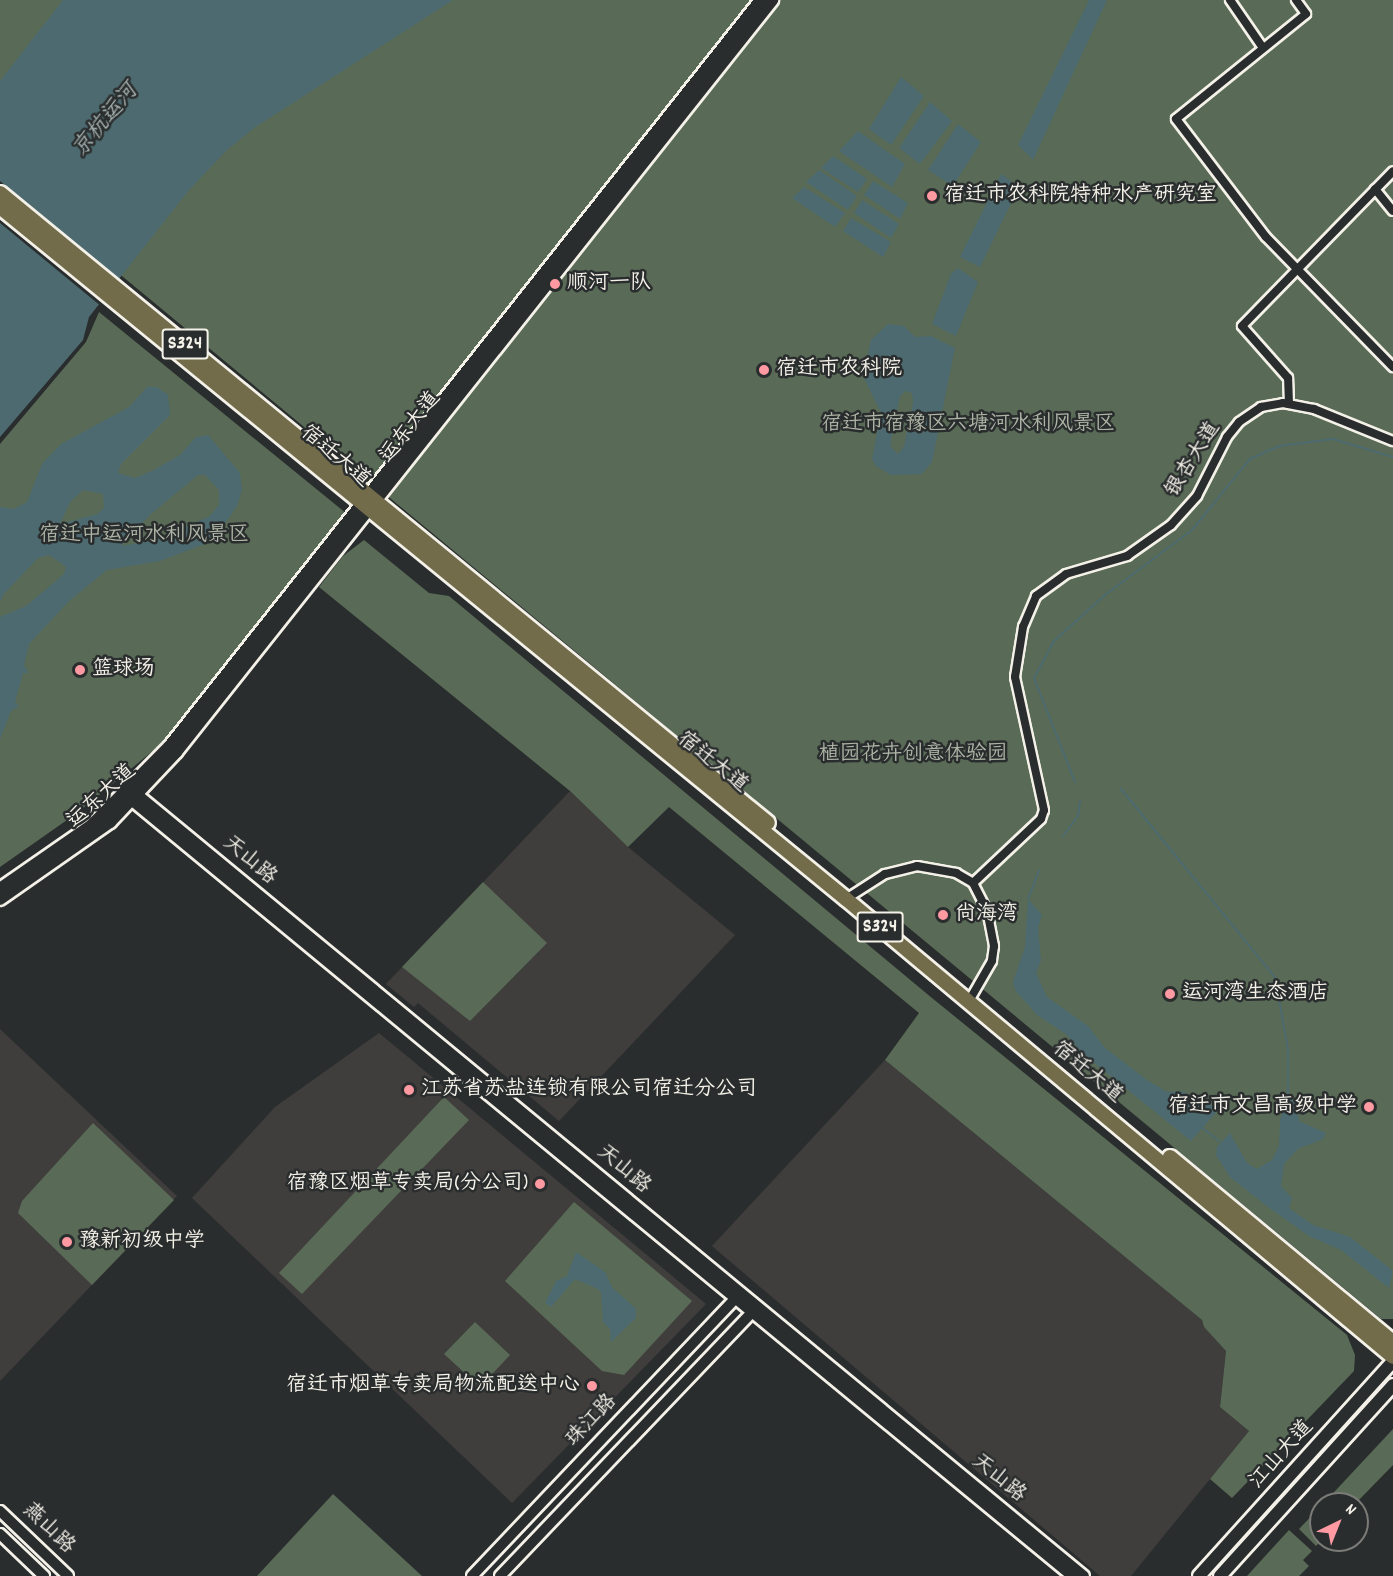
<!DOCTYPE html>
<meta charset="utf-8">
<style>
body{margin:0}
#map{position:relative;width:1393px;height:1576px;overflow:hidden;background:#2a2d2e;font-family:Dekko,"LXGW WenKai TC",sans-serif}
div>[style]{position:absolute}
.built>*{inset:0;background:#403e3c}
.green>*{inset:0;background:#596b56}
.water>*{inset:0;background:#4c6a6f}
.pier>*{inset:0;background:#2a2d2e}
.stream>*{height:2px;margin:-1px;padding:0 1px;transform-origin:1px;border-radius:1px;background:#4c6a6f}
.roads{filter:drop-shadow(2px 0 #f4f1e8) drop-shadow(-2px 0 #f4f1e8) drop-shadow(0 2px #f4f1e8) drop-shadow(0 -2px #f4f1e8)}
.minor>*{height:8px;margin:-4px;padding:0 4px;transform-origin:4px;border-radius:4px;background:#2a2d2e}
.tertiary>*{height:10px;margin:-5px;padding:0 5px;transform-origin:5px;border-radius:5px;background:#2a2d2e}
.secondary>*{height:12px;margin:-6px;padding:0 6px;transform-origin:6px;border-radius:6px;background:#2a2d2e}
.primary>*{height:14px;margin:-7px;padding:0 7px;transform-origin:7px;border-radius:7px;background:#726c4b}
.dots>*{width:16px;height:16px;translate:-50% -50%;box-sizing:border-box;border:3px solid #2a2d2e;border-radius:50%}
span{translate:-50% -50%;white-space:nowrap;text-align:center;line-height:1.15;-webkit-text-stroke:5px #2a2d2e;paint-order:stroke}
.shield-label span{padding:2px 4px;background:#2a2d2e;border:2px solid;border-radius:4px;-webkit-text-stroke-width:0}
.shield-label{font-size:20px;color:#f4f1e8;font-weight:700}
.poi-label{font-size:21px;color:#f4f1e8}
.left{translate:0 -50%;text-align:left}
.right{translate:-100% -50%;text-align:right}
.park-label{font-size:21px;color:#aeb5a6}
.street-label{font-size:21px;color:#f4f1e8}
.water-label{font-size:22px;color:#a8b4b2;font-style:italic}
.north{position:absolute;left:1309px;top:1492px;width:60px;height:60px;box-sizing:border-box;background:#2a2d2e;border:2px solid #7b7b78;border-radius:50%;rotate:43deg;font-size:16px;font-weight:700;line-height:24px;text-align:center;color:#f4f1e8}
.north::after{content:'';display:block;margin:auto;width:21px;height:27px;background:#ff9aa2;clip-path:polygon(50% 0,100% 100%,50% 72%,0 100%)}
</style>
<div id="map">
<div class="built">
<div style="clip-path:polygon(570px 791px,628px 847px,735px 935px,559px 1121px,418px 1003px,414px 1007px,386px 984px)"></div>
<div style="clip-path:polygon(0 1029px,177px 1196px,0 1381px)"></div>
<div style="clip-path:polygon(379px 1033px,706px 1304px,512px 1503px,192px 1198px,275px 1107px)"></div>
<div style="clip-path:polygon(885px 1060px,1202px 1320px,1204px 1327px,1226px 1351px,1220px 1407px,1249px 1431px,1131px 1576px,1100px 1576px,712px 1246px)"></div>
</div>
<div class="green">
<div style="clip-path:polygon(0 0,1393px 0,1393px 1319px,1381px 1319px,0 175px)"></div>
<div style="clip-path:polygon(99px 312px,347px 514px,160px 745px,77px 813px,0 867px,0 444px,86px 342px)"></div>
<div style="clip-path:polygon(364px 540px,429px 593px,449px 596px,932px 998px,1347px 1335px,1355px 1355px,1354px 1371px,1232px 1498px,1210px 1479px,1249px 1431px,1220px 1407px,1226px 1351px,1204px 1327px,1202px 1320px,885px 1060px,919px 1013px,669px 807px,628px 847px,570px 791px,319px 587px,343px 556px)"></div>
<div style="clip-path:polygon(483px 882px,547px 943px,470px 1021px,402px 967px)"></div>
<div style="clip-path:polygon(444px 1097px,469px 1120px,302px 1294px,279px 1273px)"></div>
<div style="clip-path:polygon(93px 1123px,174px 1200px,92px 1285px,18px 1213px,22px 1201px)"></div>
<div style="clip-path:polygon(574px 1202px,692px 1301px,624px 1375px,602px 1371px,505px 1281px)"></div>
<div style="clip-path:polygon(475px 1322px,510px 1355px,480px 1387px,444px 1354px)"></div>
<div style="clip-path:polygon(1393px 1429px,1393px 1465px,1355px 1504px,1323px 1504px)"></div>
<div style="clip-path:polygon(333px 1494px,422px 1576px,257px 1576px)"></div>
<div style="clip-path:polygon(1321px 1506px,1322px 1540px,1316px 1546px,1299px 1529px)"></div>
<div style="clip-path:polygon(1289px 1530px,1312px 1551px,1303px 1560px,1309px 1566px,1299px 1576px,1247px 1576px)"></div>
</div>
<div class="water">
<div style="clip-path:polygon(63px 0,453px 0,254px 128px,227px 150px,189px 190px,89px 317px,83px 340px,0 437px,0 81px)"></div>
<div style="clip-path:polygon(1089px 0,1107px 0,1033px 160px,1018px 145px)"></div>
<div style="clip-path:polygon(901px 77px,924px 96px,891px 145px,869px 129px)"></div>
<div style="clip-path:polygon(930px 102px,952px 121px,920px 164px,899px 148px)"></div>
<div style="clip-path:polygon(958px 124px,981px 142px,953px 186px,928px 170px)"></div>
<div style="clip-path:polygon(858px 131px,905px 164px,892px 187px,839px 151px)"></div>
<div style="clip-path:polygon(833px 156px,867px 179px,858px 192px,821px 168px)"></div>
<div style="clip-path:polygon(819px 170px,857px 196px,848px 210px,806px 182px)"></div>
<div style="clip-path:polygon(1001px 174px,1019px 187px,980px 267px,960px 257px)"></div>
<div style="clip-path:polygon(873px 181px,908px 203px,900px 219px,864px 195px)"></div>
<div style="clip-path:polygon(804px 187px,845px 213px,835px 227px,792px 198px)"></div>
<div style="clip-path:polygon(862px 200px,899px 224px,891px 238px,854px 213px)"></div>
<div style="clip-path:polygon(851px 218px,891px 242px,883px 257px,843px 231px)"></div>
<div style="clip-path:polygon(958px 268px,978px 282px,956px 336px,932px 324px,951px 274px)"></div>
<div style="clip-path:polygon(evenodd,888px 324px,904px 326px,915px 337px,931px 336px,955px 348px,932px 462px,922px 474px,891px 475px,876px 466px,872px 459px,881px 413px,863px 376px,871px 340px,888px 324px,905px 391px,912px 393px,913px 403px,904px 446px,898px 454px,891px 447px,891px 439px,900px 396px,905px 391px)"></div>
<div style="clip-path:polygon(evenodd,147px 387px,157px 387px,168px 395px,170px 415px,121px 464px,118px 473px,135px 478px,154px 470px,180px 455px,196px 437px,208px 435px,240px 473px,242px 490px,237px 506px,213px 541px,160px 561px,107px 570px,69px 601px,29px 644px,24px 666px,29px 673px,23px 673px,15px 702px,19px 706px,11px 711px,0 739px,0 617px,26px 606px,64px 574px,66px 567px,49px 555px,38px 558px,3px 595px,0 602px,0 507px,14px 509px,27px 502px,42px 464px,61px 444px,129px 407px,147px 387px,198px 475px,205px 475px,219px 490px,219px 505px,210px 516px,156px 540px,121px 546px,151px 514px,198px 475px,147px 387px,83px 490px,103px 494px,104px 508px,97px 514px,60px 524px,70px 502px,83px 490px)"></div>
<div style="clip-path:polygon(1028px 899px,1042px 915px,1038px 928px,1041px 960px,1036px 973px,1047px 997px,1088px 1026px,1105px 1048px,1147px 1080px,1167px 1092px,1182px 1091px,1219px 1109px,1191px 1141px,1082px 1053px,1066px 1034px,1037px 1015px,1015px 990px,1013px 982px,1025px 947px)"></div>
<div style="clip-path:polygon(1288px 1097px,1295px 1102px,1299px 1121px,1326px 1133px,1323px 1139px,1298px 1149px,1284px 1164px,1281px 1186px,1292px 1198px,1289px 1208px,1313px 1225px,1350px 1237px,1393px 1271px,1389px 1288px,1341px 1250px,1309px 1236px,1268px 1207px,1230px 1177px,1216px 1155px,1217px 1147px,1230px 1133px,1247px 1163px,1257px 1169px,1272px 1160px,1279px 1146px,1280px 1120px)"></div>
<div style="clip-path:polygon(576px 1252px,605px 1272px,612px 1287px,636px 1309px,636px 1318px,611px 1342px,610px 1329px,603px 1322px,601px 1292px,596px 1288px,575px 1279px,551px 1307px,545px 1303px,556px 1281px,567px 1276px)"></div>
</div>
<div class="pier">
<div style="clip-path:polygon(0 181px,123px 283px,102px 307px,0 223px)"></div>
</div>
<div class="stream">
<div style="left:1075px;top:782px;width:112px;rotate:-111.5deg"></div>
<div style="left:1034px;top:678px;width:42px;rotate:-61.6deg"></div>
<div style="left:1054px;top:641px;width:69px;rotate:-42deg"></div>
<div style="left:1105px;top:595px;width:109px;rotate:-36.8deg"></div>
<div style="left:1192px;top:530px;width:92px;rotate:-50.8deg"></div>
<div style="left:1250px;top:459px;width:32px;rotate:-24deg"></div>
<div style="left:1279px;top:446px;width:54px;rotate:-7.4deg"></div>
<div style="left:1333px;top:439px;width:63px;rotate:16.7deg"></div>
<div style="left:1121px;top:789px;width:243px;rotate:50.7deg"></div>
<div style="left:1275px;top:977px;width:73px;rotate:79.8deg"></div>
<div style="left:1288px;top:1049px;width:48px;rotate:90deg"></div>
<div style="left:1063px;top:836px;width:25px;rotate:-53deg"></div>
<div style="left:1078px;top:816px;width:15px;rotate:-82deg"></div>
<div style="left:1028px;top:899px;width:31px;rotate:-69deg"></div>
<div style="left:1201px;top:1127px;width:24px;rotate:38deg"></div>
</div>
<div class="roads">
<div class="minor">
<div style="left:1230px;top:0;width:58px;rotate:55.5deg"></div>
<div style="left:1296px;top:0;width:17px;rotate:54deg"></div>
<div style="left:1306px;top:14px;width:167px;rotate:141.1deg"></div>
<div style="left:1176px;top:119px;width:148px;rotate:52.7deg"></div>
<div style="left:1266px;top:237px;width:182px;rotate:45.7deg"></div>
<div style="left:1375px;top:189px;width:28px;rotate:51deg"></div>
<div style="left:1289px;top:404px;width:26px;rotate:-92deg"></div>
<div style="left:1288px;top:378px;width:69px;rotate:-131.5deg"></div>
<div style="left:1242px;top:326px;width:216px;rotate:-45.7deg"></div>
<div style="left:973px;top:883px;width:93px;rotate:-43.3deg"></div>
<div style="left:1041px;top:819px;width:9px;rotate:-72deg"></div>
<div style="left:1044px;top:810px;width:136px;rotate:-102.3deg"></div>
<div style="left:1015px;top:677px;width:51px;rotate:-80.9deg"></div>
<div style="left:1023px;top:627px;width:34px;rotate:-67deg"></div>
<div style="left:1036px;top:596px;width:37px;rotate:-36deg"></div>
<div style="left:1066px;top:574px;width:64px;rotate:-16.4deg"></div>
<div style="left:1127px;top:556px;width:54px;rotate:-35.2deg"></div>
<div style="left:1171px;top:525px;width:39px;rotate:-48deg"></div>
<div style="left:1197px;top:496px;width:66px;rotate:-63deg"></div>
<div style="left:1227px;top:437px;width:19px;rotate:-51deg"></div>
<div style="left:1239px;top:422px;width:27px;rotate:-34deg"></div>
<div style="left:1261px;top:407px;width:22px;rotate:-10deg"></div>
<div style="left:1283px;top:403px;width:32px;rotate:11deg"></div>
<div style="left:1314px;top:409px;width:85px;rotate:22.1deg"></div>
<div style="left:846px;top:899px;width:46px;rotate:-32.7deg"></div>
<div style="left:885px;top:874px;width:33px;rotate:-14deg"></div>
<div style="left:917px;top:866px;width:40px;rotate:10deg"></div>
<div style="left:956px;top:873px;width:20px;rotate:30deg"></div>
<div style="left:973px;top:883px;width:30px;rotate:63deg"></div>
<div style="left:987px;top:910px;width:37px;rotate:79deg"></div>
<div style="left:994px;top:946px;width:15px;rotate:98deg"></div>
<div style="left:992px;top:961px;width:46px;rotate:119.9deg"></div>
</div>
<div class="tertiary">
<div style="left:137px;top:794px;width:1228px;rotate:39.55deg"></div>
<div style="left:131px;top:800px;width:1220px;rotate:39.51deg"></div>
<div style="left:0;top:1511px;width:94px;rotate:43.7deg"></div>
<div style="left:0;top:1534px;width:61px;rotate:43.7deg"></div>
<div style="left:472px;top:1576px;width:388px;rotate:-46.5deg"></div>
<div style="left:500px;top:1576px;width:369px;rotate:-46.3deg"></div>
</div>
<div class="secondary">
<div style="left:0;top:889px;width:112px;rotate:-34.8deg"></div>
<div style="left:92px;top:825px;width:111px;rotate:-45.4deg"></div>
<div style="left:170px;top:746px;width:952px;rotate:-51.61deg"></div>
<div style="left:0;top:899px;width:134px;rotate:-35deg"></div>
<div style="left:110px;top:822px;width:96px;rotate:-46.7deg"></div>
<div style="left:176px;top:752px;width:960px;rotate:-51.6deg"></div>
<div style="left:1199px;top:1576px;width:290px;rotate:-47.9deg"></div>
<div style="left:1220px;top:1576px;width:258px;rotate:-47.8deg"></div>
</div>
<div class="primary">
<div style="left:0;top:193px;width:993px;rotate:39.36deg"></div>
<div style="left:0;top:207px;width:1093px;rotate:39.28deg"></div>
<div style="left:846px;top:899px;width:713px;rotate:39.94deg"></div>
<div style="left:1170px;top:1157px;width:290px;rotate:39.7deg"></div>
</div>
</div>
<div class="dots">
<div style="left:932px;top:196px;background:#ff9aa2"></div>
<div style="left:555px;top:284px;background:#ff9aa2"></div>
<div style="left:764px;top:370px;background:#ff9aa2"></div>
<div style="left:80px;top:670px;background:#ff9aa2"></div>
<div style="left:943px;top:915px;background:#ff9aa2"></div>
<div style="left:1170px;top:994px;background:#ff9aa2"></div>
<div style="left:409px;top:1090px;background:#ff9aa2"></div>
<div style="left:1369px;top:1107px;background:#ff9aa2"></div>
<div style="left:540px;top:1184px;background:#ff9aa2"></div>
<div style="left:67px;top:1242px;background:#ff9aa2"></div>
<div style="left:592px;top:1386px;background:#ff9aa2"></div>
</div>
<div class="shield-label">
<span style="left:185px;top:344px">S324</span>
<span style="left:880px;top:927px">S324</span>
</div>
<div class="poi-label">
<span class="left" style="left:944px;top:196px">宿迁市农科院特种水产研究室</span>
<span class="left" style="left:567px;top:284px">顺河一队</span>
<span class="left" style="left:776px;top:370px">宿迁市农科院</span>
<span class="left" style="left:92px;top:670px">篮球场</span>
<span class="left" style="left:955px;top:915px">尚海湾</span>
<span class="left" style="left:1182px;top:994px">运河湾生态酒店</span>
<span class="left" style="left:421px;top:1090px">江苏省苏盐连锁有限公司宿迁分公司</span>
<span class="right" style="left:1357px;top:1107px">宿迁市文昌高级中学</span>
<span class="right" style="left:528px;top:1184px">宿豫区烟草专卖局(分公司)</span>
<span class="left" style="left:79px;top:1242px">豫新初级中学</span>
<span class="right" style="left:580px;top:1386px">宿迁市烟草专卖局物流配送中心</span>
</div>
<div class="park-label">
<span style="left:968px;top:425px">宿迁市宿豫区六塘河水利风景区</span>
<span style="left:144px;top:536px">宿迁中运河水利风景区</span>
<span style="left:913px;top:755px">植园花卉创意体验园</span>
</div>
<div class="street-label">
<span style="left:411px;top:428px;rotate:-52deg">运东大道</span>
<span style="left:335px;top:457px;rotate:40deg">宿迁大道</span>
<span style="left:1194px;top:460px;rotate:-58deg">银杏大道</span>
<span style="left:712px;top:763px;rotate:39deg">宿迁大道</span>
<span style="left:102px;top:797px;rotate:-42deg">运东大道</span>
<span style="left:249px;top:861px;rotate:40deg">天山路</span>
<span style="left:1087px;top:1073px;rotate:40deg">宿迁大道</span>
<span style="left:623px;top:1170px;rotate:40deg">天山路</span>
<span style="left:592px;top:1421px;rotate:-46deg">珠江路</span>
<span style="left:1282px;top:1455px;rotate:-48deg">江山大道</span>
<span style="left:998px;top:1479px;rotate:39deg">天山路</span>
<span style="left:48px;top:1529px;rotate:44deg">燕山路</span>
</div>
<div class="water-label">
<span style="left:106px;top:121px;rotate:-50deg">京杭运河</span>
</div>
<div class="north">N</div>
</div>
